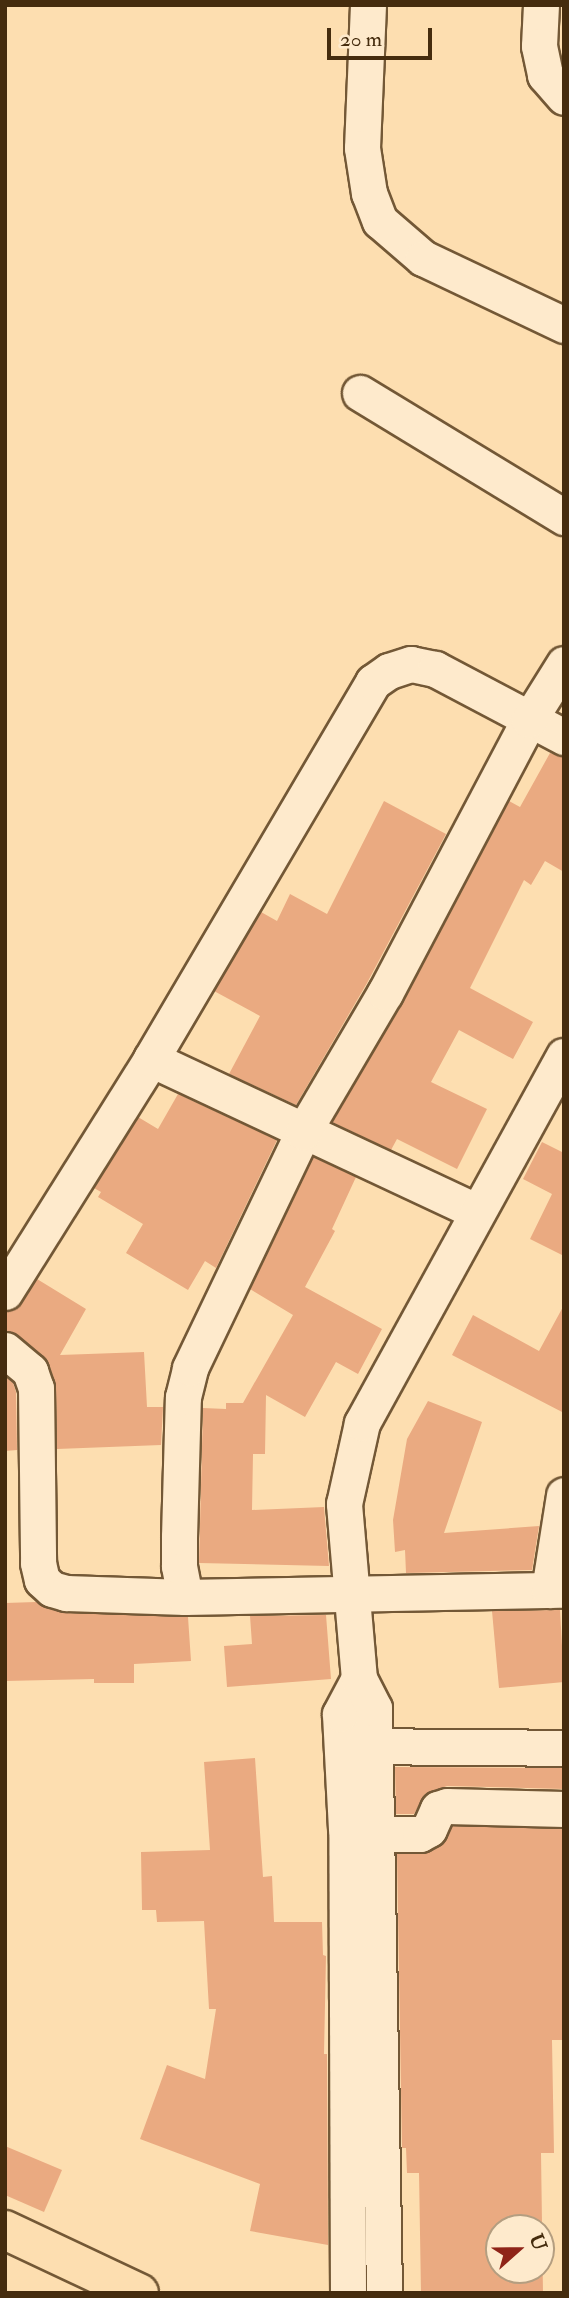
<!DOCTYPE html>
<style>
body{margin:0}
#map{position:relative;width:569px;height:2298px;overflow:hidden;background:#fddeb0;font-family:"IM FELL Double Pica",serif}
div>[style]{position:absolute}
.building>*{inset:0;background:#eaaa81}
.roads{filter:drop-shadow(2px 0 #735836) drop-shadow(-2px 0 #735836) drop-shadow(0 2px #735836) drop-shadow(0 -2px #735836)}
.street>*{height:35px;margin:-17.5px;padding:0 17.5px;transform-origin:17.5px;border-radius:17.5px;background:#feeacc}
.primary>*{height:38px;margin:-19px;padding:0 19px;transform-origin:19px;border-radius:19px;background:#fddeb0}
span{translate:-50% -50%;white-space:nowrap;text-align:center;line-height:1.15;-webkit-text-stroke:5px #feeacc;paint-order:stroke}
.frame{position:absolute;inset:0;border:7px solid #452c0e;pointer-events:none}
.north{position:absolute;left:485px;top:2214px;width:70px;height:70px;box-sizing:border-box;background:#feeacc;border:2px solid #b49e80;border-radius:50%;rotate:69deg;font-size:19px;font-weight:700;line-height:28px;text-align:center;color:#452c0e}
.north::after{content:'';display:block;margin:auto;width:24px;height:32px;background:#8f2418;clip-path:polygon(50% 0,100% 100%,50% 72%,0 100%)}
.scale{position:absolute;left:327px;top:28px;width:105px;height:32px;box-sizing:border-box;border:4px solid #452c0e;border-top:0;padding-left:9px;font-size:21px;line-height:24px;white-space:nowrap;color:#452c0e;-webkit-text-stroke:5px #feeacc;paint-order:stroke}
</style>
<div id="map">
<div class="building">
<div style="clip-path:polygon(550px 753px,564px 757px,564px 872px,545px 861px,531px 885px,524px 880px,470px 988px,533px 1022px,513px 1059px,459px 1030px,431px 1082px,487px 1109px,457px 1169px,397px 1139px,391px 1150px,332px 1122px,403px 1002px,509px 801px,520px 807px)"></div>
<div style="clip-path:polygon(384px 801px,446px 834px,367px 983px,296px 1105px,229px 1074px,260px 1016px,214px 991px,261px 912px,277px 921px,290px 894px,327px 914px)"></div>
<div style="clip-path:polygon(178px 1094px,277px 1140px,216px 1268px,205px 1261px,188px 1290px,126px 1253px,143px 1224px,98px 1197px,101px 1192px,94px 1188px,138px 1117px,158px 1129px)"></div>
<div style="clip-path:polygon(542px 1142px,564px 1153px,564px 1256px,530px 1239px,552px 1194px,523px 1179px)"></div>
<div style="clip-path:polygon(313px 1157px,356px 1177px,332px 1229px,335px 1231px,305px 1287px,382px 1329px,358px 1374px,336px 1362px,305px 1417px,266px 1395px,265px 1454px,253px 1454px,252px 1510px,324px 1507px,329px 1566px,199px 1563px,203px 1408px,226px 1409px,226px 1403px,243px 1403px,293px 1315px,250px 1289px)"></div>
<div style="clip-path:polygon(37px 1279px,86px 1309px,60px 1355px,144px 1352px,147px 1407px,163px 1407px,161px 1445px,57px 1449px,56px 1387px,49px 1364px,18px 1335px,5px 1330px,5px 1312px,22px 1303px)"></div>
<div style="clip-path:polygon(564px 1305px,564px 1413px,452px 1355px,473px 1315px,539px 1351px)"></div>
<div style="clip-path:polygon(5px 1376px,13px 1383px,16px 1392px,17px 1450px,5px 1451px)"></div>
<div style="clip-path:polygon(428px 1401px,482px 1422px,444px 1533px,539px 1526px,532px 1570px,406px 1573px,405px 1550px,395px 1552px,393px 1520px,407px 1439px)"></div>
<div style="clip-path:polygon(36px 1602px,65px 1613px,188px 1617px,191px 1661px,134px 1664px,134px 1683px,94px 1683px,94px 1679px,5px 1681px,5px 1603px)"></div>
<div style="clip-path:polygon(560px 1610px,564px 1682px,499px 1688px,492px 1611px)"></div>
<div style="clip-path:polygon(326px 1615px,331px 1679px,227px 1687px,224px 1646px,252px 1644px,250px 1616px)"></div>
<div style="clip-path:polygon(255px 1758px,263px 1877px,272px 1876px,274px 1922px,322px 1922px,323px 1955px,326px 1956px,324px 2054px,327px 2054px,328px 2245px,250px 2231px,260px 2184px,140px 2139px,167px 2065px,205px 2079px,216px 2009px,209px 2009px,204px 1921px,157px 1922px,156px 1910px,142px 1910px,141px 1852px,210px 1850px,204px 1762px)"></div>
<div style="clip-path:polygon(395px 1767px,564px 1768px,564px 1789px,447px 1786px,425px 1794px,414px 1814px,396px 1814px)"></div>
<div style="clip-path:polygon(evenodd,452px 1826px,564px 1829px,564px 2040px,552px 2040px,554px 2153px,541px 2153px,543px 2293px,421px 2293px,419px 2173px,407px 2173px,406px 2148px,402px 2148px,397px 1854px,430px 1852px,447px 1838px,452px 1826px,499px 2228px,541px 2228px,541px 2270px,499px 2270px,499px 2228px)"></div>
<div style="clip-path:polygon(5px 2146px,62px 2170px,44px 2212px,5px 2195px)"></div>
</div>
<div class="roads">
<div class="street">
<div style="left:368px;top:5px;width:143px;rotate:92.4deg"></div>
<div style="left:362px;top:148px;width:46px;rotate:81.2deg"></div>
<div style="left:369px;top:193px;width:30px;rotate:69deg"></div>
<div style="left:380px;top:221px;width:57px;rotate:40.7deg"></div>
<div style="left:423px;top:258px;width:156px;rotate:25.4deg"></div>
<div style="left:541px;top:5px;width:41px;rotate:92.8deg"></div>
<div style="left:539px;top:46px;width:30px;rotate:78deg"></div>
<div style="left:545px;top:75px;width:29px;rotate:49deg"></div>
<div style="left:360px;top:393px;width:239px;rotate:31.3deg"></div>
<div style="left:151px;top:1059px;width:360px;rotate:25.1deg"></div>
<div style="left:5px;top:1292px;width:275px;rotate:-57.9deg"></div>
<div style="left:151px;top:1059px;width:438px;rotate:-59.5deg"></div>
<div style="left:373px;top:682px;width:19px;rotate:-35deg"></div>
<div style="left:389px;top:671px;width:23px;rotate:-18deg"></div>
<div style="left:411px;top:664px;width:25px;rotate:12deg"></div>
<div style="left:435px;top:669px;width:146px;rotate:27.8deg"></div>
<div style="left:5px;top:1350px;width:33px;rotate:40deg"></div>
<div style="left:30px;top:1371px;width:18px;rotate:71deg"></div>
<div style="left:36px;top:1388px;width:175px;rotate:89.3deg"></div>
<div style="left:38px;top:1563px;width:17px;rotate:77deg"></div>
<div style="left:42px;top:1580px;width:13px;rotate:42deg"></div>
<div style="left:52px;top:1589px;width:15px;rotate:16deg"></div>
<div style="left:66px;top:1593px;width:119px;rotate:1.9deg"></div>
<div style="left:185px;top:1597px;width:379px;rotate:-1.1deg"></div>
<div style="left:549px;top:1590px;width:96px;rotate:-81deg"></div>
<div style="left:185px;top:1597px;width:32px;rotate:-101deg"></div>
<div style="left:179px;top:1566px;width:29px;rotate:-90deg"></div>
<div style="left:179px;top:1537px;width:140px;rotate:-88.4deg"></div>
<div style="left:183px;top:1397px;width:30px;rotate:-76deg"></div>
<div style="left:190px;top:1368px;width:262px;rotate:-64.4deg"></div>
<div style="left:303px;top:1132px;width:161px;rotate:-59.5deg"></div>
<div style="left:385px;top:993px;width:309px;rotate:-62.2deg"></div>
<div style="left:529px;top:720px;width:66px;rotate:-58deg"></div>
<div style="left:354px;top:1746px;width:210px;rotate:0.5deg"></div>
<div style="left:378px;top:1834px;width:42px"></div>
<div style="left:420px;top:1834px;width:10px;rotate:-29deg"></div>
<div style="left:429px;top:1829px;width:22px;rotate:-66deg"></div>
<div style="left:438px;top:1809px;width:9px;rotate:-18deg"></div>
<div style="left:447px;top:1806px;width:117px;rotate:1.5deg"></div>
<div style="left:348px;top:2293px;width:464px;rotate:-90.2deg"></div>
<div style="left:346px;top:1829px;width:115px;rotate:-93deg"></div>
<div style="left:340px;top:1714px;width:40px;rotate:-62deg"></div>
<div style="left:384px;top:2293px;width:585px;rotate:-90.98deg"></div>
<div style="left:374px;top:1708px;width:33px;rotate:-117deg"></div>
<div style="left:359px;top:1679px;width:176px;rotate:-94.9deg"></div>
<div style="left:344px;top:1504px;width:83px;rotate:-77.5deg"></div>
<div style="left:362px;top:1423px;width:419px;rotate:-61.2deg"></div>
</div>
<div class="primary">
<div style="left:5px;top:2230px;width:148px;rotate:25.2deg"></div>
</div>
</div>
<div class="frame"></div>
<div class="north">U</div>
<div class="scale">20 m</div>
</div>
